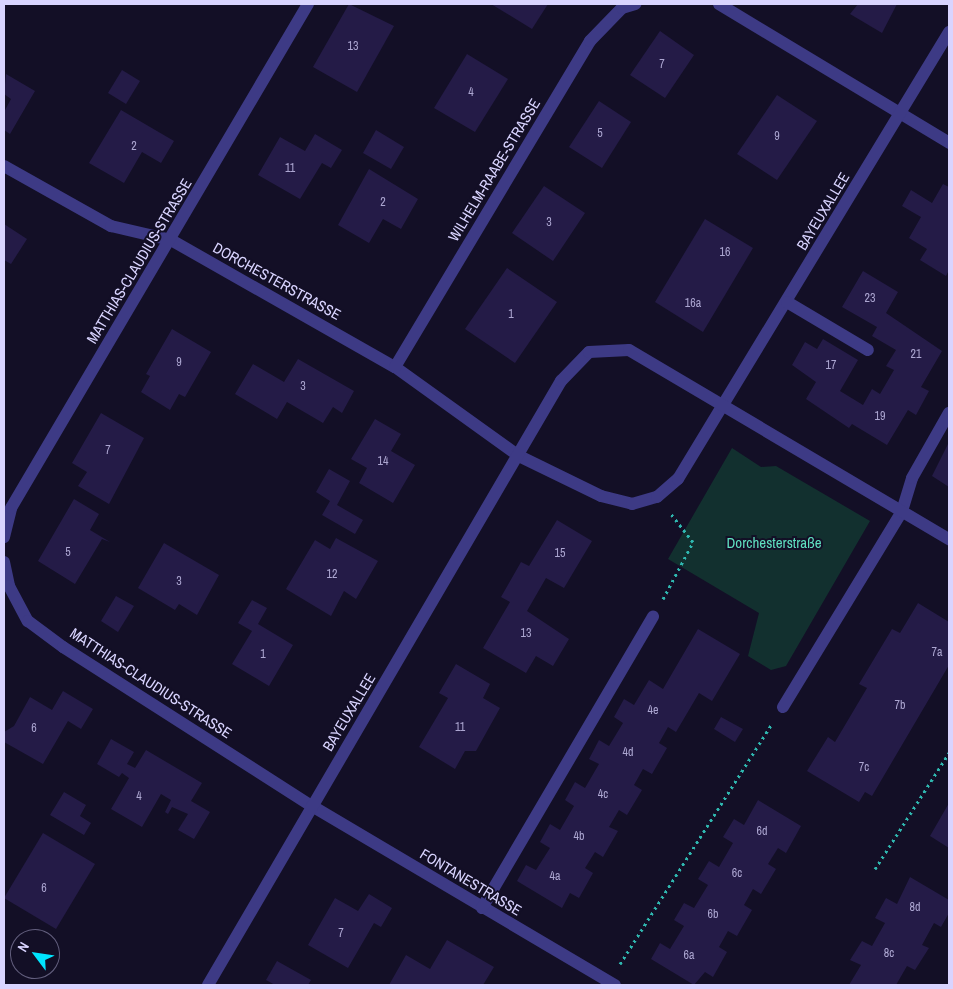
<!DOCTYPE html>
<meta charset="utf-8">
<style>
body{margin:0}
#map{position:relative;width:953px;height:989px;overflow:hidden;background:#130f26;font-family:"Archivo Narrow",sans-serif}
div>[style]{position:absolute}
.green>*{inset:0;background:#12302f}
.building>*{inset:0;background:#241b47}
.path>*{height:3px;margin-top:-1.5px;transform-origin:0;background:repeating-linear-gradient(90deg,#2fb8b0 0 2.5px,transparent 0 6.5px)}
.minor>*{height:12px;margin:-6px;padding:0 6px;transform-origin:6px;border-radius:6px;background:#3d3a85}
span{translate:-50% -50%;white-space:nowrap;text-align:center;line-height:1.15;-webkit-text-stroke:4px #130f26;paint-order:stroke}
.number-label{font-size:12px;color:#aca6d1}
.number-label span{-webkit-text-stroke-width:0}
.street-label{font-size:15px;color:#d9d4ff}
.park-label{font-size:15px;color:#5fe0c0}
.frame{position:absolute;inset:0;border:5px solid #d9d4ff;pointer-events:none}
.north{position:absolute;left:10px;top:929px;width:50px;height:50px;box-sizing:border-box;background:#130f26;border:1px solid #625e7d;border-radius:50%;rotate:301deg;font-size:14px;font-weight:700;line-height:20px;text-align:center;color:#d9d4ff}
.north::after{content:'';display:block;margin:auto;width:18px;height:22px;background:#00e5ff;clip-path:polygon(50% 0,100% 100%,50% 72%,0 100%)}
</style>
<div id="map">
<div class="green">
<div style="clip-path:polygon(732px 448px,761px 467px,776px 466px,870px 521px,786px 666px,771px 670px,748px 656px,759px 613px,668px 559px)"></div>
</div>
<div class="building">
<div style="clip-path:polygon(349px 4px,394px 26px,357px 92px,313px 67px)"></div>
<div style="clip-path:polygon(491px 4px,548px 4px,532px 29px)"></div>
<div style="clip-path:polygon(858px 4px,897px 4px,882px 33px,850px 14px)"></div>
<div style="clip-path:polygon(660px 31px,694px 55px,665px 98px,630px 75px)"></div>
<div style="clip-path:polygon(467px 54px,508px 79px,475px 132px,434px 108px)"></div>
<div style="clip-path:polygon(122px 70px,140px 81px,126px 104px,108px 93px)"></div>
<div style="clip-path:polygon(6px 74px,35px 91px,10px 134px,4px 130px,4px 112px,11px 99px,4px 94px)"></div>
<div style="clip-path:polygon(777px 95px,817px 121px,777px 180px,737px 154px)"></div>
<div style="clip-path:polygon(599px 101px,631px 122px,602px 168px,569px 147px)"></div>
<div style="clip-path:polygon(121px 110px,174px 141px,161px 163px,142px 152px,124px 183px,89px 163px)"></div>
<div style="clip-path:polygon(376px 130px,404px 147px,391px 169px,363px 153px)"></div>
<div style="clip-path:polygon(315px 134px,342px 150px,331px 168px,322px 163px,300px 199px,258px 175px,280px 137px,305px 151px)"></div>
<div style="clip-path:polygon(369px 169px,418px 199px,401px 229px,383px 219px,369px 243px,338px 225px)"></div>
<div style="clip-path:polygon(943px 184px,949px 187px,949px 270px,946px 276px,920px 260px,927px 249px,909px 238px,921px 217px,902px 206px,911px 190px,932px 203px)"></div>
<div style="clip-path:polygon(544px 186px,585px 213px,553px 261px,512px 233px)"></div>
<div style="clip-path:polygon(705px 219px,753px 248px,703px 332px,655px 302px)"></div>
<div style="clip-path:polygon(4px 224px,27px 239px,11px 264px,4px 260px)"></div>
<div style="clip-path:polygon(507px 268px,557px 302px,515px 363px,465px 329px)"></div>
<div style="clip-path:polygon(863px 271px,898px 292px,886px 313px,942px 351px,921px 387px,929px 391px,916px 415px,908px 410px,887px 445px,852px 424px,849px 428px,806px 399px,816px 382px,792px 365px,805px 342px,817px 349px,823px 339px,858px 360px,840px 391px,863px 405px,872px 389px,880px 394px,894px 370px,886px 366px,896px 350px,872px 336px,877px 327px,842px 307px)"></div>
<div style="clip-path:polygon(172px 329px,211px 352px,185px 397px,179px 394px,170px 410px,141px 392px,150px 376px,146px 374px)"></div>
<div style="clip-path:polygon(298px 359px,354px 391px,342px 413px,333px 407px,323px 423px,287px 402px,277px 419px,235px 394px,253px 364px,284px 382px)"></div>
<div style="clip-path:polygon(101px 413px,144px 438px,109px 504px,78px 486px,87px 472px,72px 463px)"></div>
<div style="clip-path:polygon(375px 419px,401px 434px,391px 451px,415px 465px,393px 503px,359px 483px,367px 468px,351px 459px)"></div>
<div style="clip-path:polygon(949px 442px,949px 487px,932px 476px)"></div>
<div style="clip-path:polygon(329px 469px,350px 481px,337px 505px,363px 520px,355px 534px,322px 515px,330px 501px,316px 492px)"></div>
<div style="clip-path:polygon(74px 499px,99px 514px,90px 530px,110px 542px,102px 539px,75px 584px,38px 561px)"></div>
<div style="clip-path:polygon(557px 520px,592px 541px,564px 588px,546px 578px,527px 611px,569px 639px,553px 666px,536px 656px,526px 673px,483px 648px,510px 602px,501px 597px,521px 562px,529px 566px)"></div>
<div style="clip-path:polygon(336px 538px,378px 561px,356px 599px,344px 591px,331px 616px,286px 589px,315px 540px,330px 549px)"></div>
<div style="clip-path:polygon(164px 543px,219px 575px,197px 615px,179px 604px,175px 610px,138px 588px)"></div>
<div style="clip-path:polygon(116px 596px,134px 606px,118px 632px,101px 621px)"></div>
<div style="clip-path:polygon(252px 600px,267px 608px,258px 624px,293px 645px,269px 686px,232px 664px,252px 631px,238px 623px)"></div>
<div style="clip-path:polygon(918px 603px,949px 622px,949px 665px,872px 796px,865px 792px,859px 802px,807px 771px,828px 737px,835px 742px,867px 688px,859px 684px,892px 629px,900px 633px)"></div>
<div style="clip-path:polygon(698px 629px,740px 654px,712px 701px,699px 693px,676px 732px,668px 727px,659px 743px,667px 748px,652px 774px,643px 769px,634px 785px,642px 790px,627px 815px,619px 810px,609px 827px,618px 831px,603px 857px,595px 852px,585px 868px,593px 873px,579px 898px,570px 893px,562px 908px,517px 881px,526px 865px,536px 870px,550px 848px,540px 842px,550px 824px,560px 830px,574px 806px,565px 800px,575px 782px,585px 788px,599px 764px,589px 759px,599px 740px,609px 746px,623px 723px,614px 717px,624px 699px,634px 705px,649px 680px,663px 689px)"></div>
<div style="clip-path:polygon(456px 664px,490px 684px,483px 698px,500px 708px,476px 751px,465px 751px,455px 769px,419px 747px,448px 698px,439px 693px)"></div>
<div style="clip-path:polygon(63px 691px,93px 709px,81px 729px,68px 721px,43px 764px,4px 742px,4px 732px,14px 726px,30px 697px,52px 710px)"></div>
<div style="clip-path:polygon(721px 717px,743px 729px,735px 742px,714px 729px)"></div>
<div style="clip-path:polygon(111px 739px,134px 752px,127px 764px,135px 768px,146px 750px,202px 783px,191px 801px,210px 812px,194px 839px,178px 830px,188px 814px,172px 807px,168px 814px,165px 812px,171px 800px,161px 794px,142px 827px,111px 809px,129px 778px,122px 773px,119px 777px,97px 764px)"></div>
<div style="clip-path:polygon(64px 792px,86px 805px,80px 816px,91px 823px,84px 835px,50px 815px)"></div>
<div style="clip-path:polygon(758px 800px,801px 826px,786px 853px,778px 848px,768px 864px,776px 869px,761px 894px,753px 889px,744px 905px,752px 910px,737px 936px,728px 931px,719px 947px,727px 952px,713px 977px,705px 972px,694px 985px,651px 959px,660px 943px,670px 949px,684px 926px,674px 920px,684px 903px,694px 908px,708px 885px,698px 879px,709px 861px,719px 867px,733px 843px,723px 837px,734px 819px,744px 825px)"></div>
<div style="clip-path:polygon(949px 803px,949px 848px,930px 836px)"></div>
<div style="clip-path:polygon(43px 833px,95px 864px,56px 929px,4px 898px)"></div>
<div style="clip-path:polygon(910px 877px,949px 900px,949px 913px,941px 927px,934px 923px,922px 945px,929px 948px,915px 970px,907px 966px,896px 985px,849px 985px,861px 965px,850px 960px,862px 941px,872px 946px,885px 923px,875px 918px,886px 898px,897px 904px)"></div>
<div style="clip-path:polygon(369px 894px,392px 908px,381px 927px,374px 923px,348px 968px,308px 945px,335px 898px,358px 911px)"></div>
<div style="clip-path:polygon(447px 940px,494px 967px,483px 985px,389px 985px,406px 955px,430px 969px)"></div>
<div style="clip-path:polygon(277px 961px,311px 980px,308px 985px,275px 985px,266px 980px)"></div>
</div>
<div class="path">
<div style="left:663px;top:599px;width:64px;rotate:-62.2deg"></div>
<div style="left:693px;top:542px;width:37px;rotate:-128deg"></div>
<div style="left:875px;top:869px;width:138px;rotate:-57.5deg"></div>
<div style="left:620px;top:964px;width:284px;rotate:-57.7deg"></div>
</div>
<div class="minor">
<div style="left:719px;top:4px;width:269px;rotate:31.1deg"></div>
<div style="left:4px;top:166px;width:123px;rotate:29.3deg"></div>
<div style="left:111px;top:226px;width:62px;rotate:13.1deg"></div>
<div style="left:171px;top:240px;width:257px;rotate:29.6deg"></div>
<div style="left:395px;top:367px;width:153px;rotate:35.7deg"></div>
<div style="left:519px;top:456px;width:91px;rotate:26deg"></div>
<div style="left:601px;top:496px;width:32px;rotate:14deg"></div>
<div style="left:632px;top:504px;width:26px;rotate:-16deg"></div>
<div style="left:657px;top:497px;width:28px;rotate:-41deg"></div>
<div style="left:678px;top:479px;width:523px;rotate:-58.77deg"></div>
<div style="left:787px;top:302px;width:94px;rotate:30.7deg"></div>
<div style="left:395px;top:367px;width:380px;rotate:-59.1deg"></div>
<div style="left:590px;top:41px;width:46px;rotate:-45.9deg"></div>
<div style="left:622px;top:8px;width:14px;rotate:-17deg"></div>
<div style="left:4px;top:537px;width:30px;rotate:-76deg"></div>
<div style="left:11px;top:508px;width:585px;rotate:-59.49deg"></div>
<div style="left:4px;top:562px;width:25px;rotate:78deg"></div>
<div style="left:9px;top:586px;width:40px;rotate:62deg"></div>
<div style="left:28px;top:621px;width:44px;rotate:36.6deg"></div>
<div style="left:63px;top:647px;width:295px;rotate:32.6deg"></div>
<div style="left:312px;top:806px;width:352px;rotate:30.6deg"></div>
<div style="left:783px;top:707px;width:229px;rotate:-58.7deg"></div>
<div style="left:902px;top:511px;width:34px;rotate:-73deg"></div>
<div style="left:912px;top:478px;width:75px;rotate:-60.4deg"></div>
<div style="left:482px;top:908px;width:338px;rotate:-59.6deg"></div>
<div style="left:208px;top:985px;width:700px;rotate:-59.7deg"></div>
<div style="left:561px;top:381px;width:40px;rotate:-46deg"></div>
<div style="left:589px;top:352px;width:40px;rotate:-2.9deg"></div>
<div style="left:629px;top:350px;width:372px;rotate:30.6deg"></div>
</div>
<div class="number-label">
<span style="left:353px;top:47px">13</span>
<span style="left:662px;top:65px">7</span>
<span style="left:471px;top:93px">4</span>
<span style="left:600px;top:134px">5</span>
<span style="left:777px;top:137px">9</span>
<span style="left:134px;top:147px">2</span>
<span style="left:290px;top:169px">11</span>
<span style="left:383px;top:203px">2</span>
<span style="left:549px;top:223px">3</span>
<span style="left:725px;top:253px">16</span>
<span style="left:870px;top:299px">23</span>
<span style="left:693px;top:304px">16a</span>
<span style="left:511px;top:315px">1</span>
<span style="left:916px;top:355px">21</span>
<span style="left:179px;top:363px">9</span>
<span style="left:831px;top:366px">17</span>
<span style="left:303px;top:387px">3</span>
<span style="left:880px;top:417px">19</span>
<span style="left:108px;top:451px">7</span>
<span style="left:383px;top:462px">14</span>
<span style="left:68px;top:553px">5</span>
<span style="left:560px;top:554px">15</span>
<span style="left:332px;top:575px">12</span>
<span style="left:179px;top:582px">3</span>
<span style="left:526px;top:634px">13</span>
<span style="left:937px;top:653px">7a</span>
<span style="left:263px;top:655px">1</span>
<span style="left:900px;top:706px">7b</span>
<span style="left:653px;top:711px">4e</span>
<span style="left:460px;top:728px">11</span>
<span style="left:34px;top:729px">6</span>
<span style="left:628px;top:753px">4d</span>
<span style="left:864px;top:768px">7c</span>
<span style="left:603px;top:795px">4c</span>
<span style="left:139px;top:797px">4</span>
<span style="left:762px;top:832px">6d</span>
<span style="left:579px;top:837px">4b</span>
<span style="left:737px;top:874px">6c</span>
<span style="left:555px;top:877px">4a</span>
<span style="left:44px;top:889px">6</span>
<span style="left:915px;top:908px">8d</span>
<span style="left:713px;top:915px">6b</span>
<span style="left:341px;top:934px">7</span>
<span style="left:889px;top:954px">8c</span>
<span style="left:689px;top:956px">6a</span>
</div>
<div class="street-label">
<span style="left:494px;top:170px;rotate:-59deg">WILHELM-RAABE-STRASSE</span>
<span style="left:823px;top:211px;rotate:-59deg">BAYEUXALLEE</span>
<span style="left:139px;top:261px;rotate:-59deg">MATTHIAS-CLAUDIUS-STRASSE</span>
<span style="left:277px;top:281px;rotate:29deg">DORCHESTERSTRASSE</span>
<span style="left:151px;top:683px;rotate:33deg">MATTHIAS-CLAUDIUS-STRASSE</span>
<span style="left:349px;top:712px;rotate:-59deg">BAYEUXALLEE</span>
<span style="left:471px;top:882px;rotate:31deg">FONTANESTRASSE</span>
</div>
<div class="park-label">
<span style="left:774px;top:543px">Dorchesterstraße</span>
</div>
<div class="frame"></div>
<div class="north">N</div>
</div>
